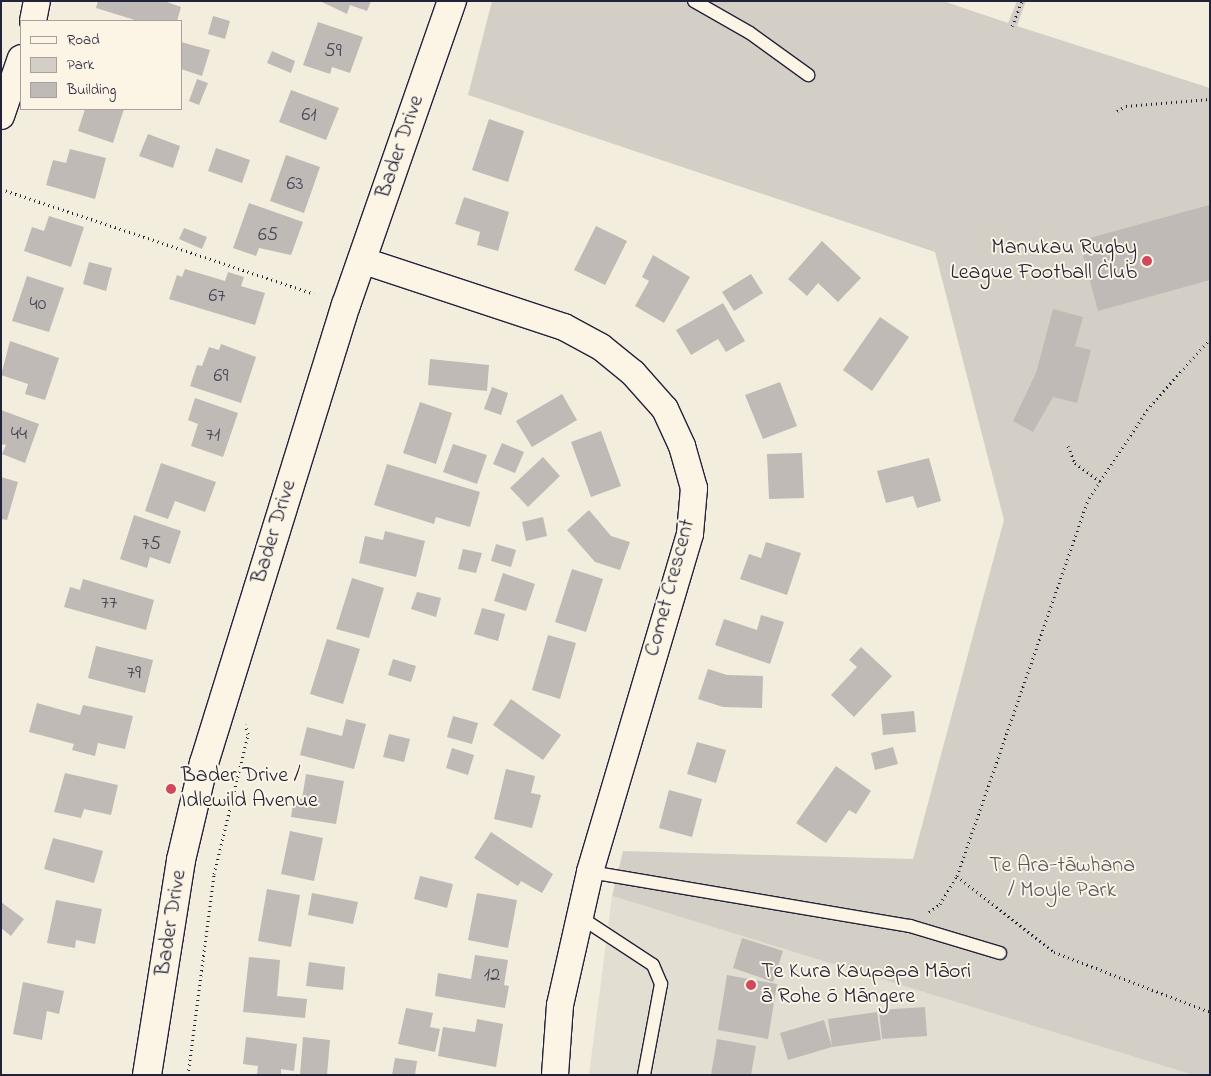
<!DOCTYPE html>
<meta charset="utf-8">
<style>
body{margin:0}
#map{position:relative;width:1211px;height:1076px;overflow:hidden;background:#f3edde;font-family:"Indie Flower",sans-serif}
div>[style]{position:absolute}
.built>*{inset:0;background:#e3ded2}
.green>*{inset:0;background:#d4cfc6}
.building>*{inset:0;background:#bfbab6}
.path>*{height:3px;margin-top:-1.5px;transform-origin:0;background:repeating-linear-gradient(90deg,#22223b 0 1px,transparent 0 5px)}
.roads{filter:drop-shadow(1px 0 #22223b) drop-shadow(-1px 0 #22223b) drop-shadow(0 1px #22223b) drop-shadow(0 -1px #22223b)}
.service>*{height:12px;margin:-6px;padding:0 6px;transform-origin:6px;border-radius:6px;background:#fcf5e5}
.minor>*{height:26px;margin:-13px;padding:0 13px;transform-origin:13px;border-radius:13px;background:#fcf5e5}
.secondary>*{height:28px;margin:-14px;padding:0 14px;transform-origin:14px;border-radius:14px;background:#fcf5e5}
.dots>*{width:14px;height:14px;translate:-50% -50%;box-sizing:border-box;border:2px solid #fcf5e5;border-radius:50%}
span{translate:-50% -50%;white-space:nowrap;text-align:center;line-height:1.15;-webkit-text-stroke:4px #fcf5e5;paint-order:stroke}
.number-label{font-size:20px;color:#49485a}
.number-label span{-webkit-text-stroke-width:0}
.street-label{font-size:22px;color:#22223b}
.poi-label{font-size:22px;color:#22223b}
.right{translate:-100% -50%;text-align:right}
.left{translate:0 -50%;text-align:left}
.park-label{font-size:22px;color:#575665}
.frame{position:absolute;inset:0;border:2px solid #22223b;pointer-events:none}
.legend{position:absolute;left:20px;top:20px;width:162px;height:90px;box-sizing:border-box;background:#fcf5e5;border:1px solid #a5a1a1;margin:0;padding:6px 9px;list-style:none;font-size:15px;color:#22223b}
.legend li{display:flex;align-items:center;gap:10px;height:25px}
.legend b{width:25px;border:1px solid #a5a1a1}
</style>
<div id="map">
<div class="built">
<div style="clip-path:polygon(612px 896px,1193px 1075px,589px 1075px)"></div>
</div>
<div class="green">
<div style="clip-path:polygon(492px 1px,943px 1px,1008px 23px,1017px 1px,1026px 1px,1017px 26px,1210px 88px,1210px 1075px,1193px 1075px,612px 896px,623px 851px,913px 859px,1004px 520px,935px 252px,468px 95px)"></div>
</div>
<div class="building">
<div style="clip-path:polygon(98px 1px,164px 1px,181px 7px,177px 21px,138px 21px,96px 8px)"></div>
<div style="clip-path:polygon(320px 1px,371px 1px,367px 11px,350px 5px,347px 14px)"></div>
<div style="clip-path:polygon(213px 16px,230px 21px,225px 39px,208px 34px)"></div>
<div style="clip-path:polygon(318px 22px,363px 37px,350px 73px,332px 67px,330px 74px,303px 65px)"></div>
<div style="clip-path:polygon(181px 42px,210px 50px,202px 76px,181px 69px)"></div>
<div style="clip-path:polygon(272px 51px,295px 61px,291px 73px,267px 63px)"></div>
<div style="clip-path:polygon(197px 79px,208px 83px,199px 105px,189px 101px)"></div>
<div style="clip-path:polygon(291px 90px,339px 108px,326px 140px,279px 122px)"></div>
<div style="clip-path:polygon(85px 109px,124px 109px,113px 143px,78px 131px)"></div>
<div style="clip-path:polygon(489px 119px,524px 131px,508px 182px,472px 170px)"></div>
<div style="clip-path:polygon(148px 134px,180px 146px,173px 168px,139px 156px)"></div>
<div style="clip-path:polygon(216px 148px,250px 160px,242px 183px,208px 171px)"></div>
<div style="clip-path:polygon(70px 149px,106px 158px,95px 199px,46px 185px,53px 160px,66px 163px)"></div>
<div style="clip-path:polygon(286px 155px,320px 167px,304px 213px,270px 201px)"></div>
<div style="clip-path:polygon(464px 197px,509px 212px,498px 251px,477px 245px,480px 232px,455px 224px)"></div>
<div style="clip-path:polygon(249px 203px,303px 222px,291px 255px,259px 248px,256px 256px,233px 248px)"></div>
<div style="clip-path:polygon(1209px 205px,1210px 280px,1098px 311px,1079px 241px)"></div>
<div style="clip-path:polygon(49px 216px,84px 227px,71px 267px,24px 251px,32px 227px,44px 231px)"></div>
<div style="clip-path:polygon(596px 226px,627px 241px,605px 285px,574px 270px)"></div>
<div style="clip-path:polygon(184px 228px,207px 237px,202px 249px,179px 239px)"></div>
<div style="clip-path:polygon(822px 241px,861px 278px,838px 302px,818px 283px,807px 296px,788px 279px)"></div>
<div style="clip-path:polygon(653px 255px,690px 277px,664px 323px,635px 306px,649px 281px,642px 277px)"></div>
<div style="clip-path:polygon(89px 262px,112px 268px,106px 291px,83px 284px)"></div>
<div style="clip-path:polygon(185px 269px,225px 281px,228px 272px,244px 277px,241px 286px,265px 293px,255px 325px,169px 299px,177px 275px,182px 277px)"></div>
<div style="clip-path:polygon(751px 274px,763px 293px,734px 311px,722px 292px)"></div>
<div style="clip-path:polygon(27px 276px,64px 288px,49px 332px,12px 321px)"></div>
<div style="clip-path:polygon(723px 303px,745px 341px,726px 352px,718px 339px,691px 355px,676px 330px)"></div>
<div style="clip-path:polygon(1053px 309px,1083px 317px,1075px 346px,1091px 350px,1077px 403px,1053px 397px,1033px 432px,1013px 421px,1036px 373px)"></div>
<div style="clip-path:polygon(880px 317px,909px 337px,872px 391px,843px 370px)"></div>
<div style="clip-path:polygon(10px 341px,59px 358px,45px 400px,25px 394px,28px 384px,1px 375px)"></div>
<div style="clip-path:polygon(221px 344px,256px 357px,241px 403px,190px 386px,197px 365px,202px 366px,209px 347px,219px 350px)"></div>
<div style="clip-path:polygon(430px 359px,489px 365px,487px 391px,428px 385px)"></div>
<div style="clip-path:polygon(780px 382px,797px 426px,763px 439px,745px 395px)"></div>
<div style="clip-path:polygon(492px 387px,508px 393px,501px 415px,484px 409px)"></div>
<div style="clip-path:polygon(562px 394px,577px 420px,532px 447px,516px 421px)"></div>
<div style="clip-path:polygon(195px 398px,238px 413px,223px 457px,191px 446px,198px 424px,188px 420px)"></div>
<div style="clip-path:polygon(420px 402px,452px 413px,436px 464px,403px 453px)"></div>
<div style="clip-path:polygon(1px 410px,39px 424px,25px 463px,2px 454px,6px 445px,1px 444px)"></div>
<div style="clip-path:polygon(601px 431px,621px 486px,591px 497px,571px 442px)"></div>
<div style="clip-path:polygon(502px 443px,524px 452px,515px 473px,493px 464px)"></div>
<div style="clip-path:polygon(453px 444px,487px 455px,477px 484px,443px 472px)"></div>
<div style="clip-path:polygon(802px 453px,804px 498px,769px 499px,767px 454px)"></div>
<div style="clip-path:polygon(543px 457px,560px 476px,528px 507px,510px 488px)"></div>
<div style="clip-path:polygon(929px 458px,941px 501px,917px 508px,913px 496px,886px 503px,877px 471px)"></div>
<div style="clip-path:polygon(161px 463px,216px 482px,205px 512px,175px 501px,168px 519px,145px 511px)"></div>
<div style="clip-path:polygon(387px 464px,480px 492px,470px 527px,436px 517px,434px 524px,374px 505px)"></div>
<div style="clip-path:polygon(1px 477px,18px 482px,7px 520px,1px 519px)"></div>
<div style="clip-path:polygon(589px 510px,611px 536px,630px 542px,620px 570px,595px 562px,567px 530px)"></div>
<div style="clip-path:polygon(134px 515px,181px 531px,170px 564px,150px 557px,147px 568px,120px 559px)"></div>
<div style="clip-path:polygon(543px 517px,547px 536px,526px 541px,522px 522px)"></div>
<div style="clip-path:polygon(385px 531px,425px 541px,416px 577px,359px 563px,365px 536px,383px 540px)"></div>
<div style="clip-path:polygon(766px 542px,801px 553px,787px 595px,740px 579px,749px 554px,761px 558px)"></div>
<div style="clip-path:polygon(496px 544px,516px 550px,511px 567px,491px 561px)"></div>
<div style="clip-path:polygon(463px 549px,482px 553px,476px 573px,458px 569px)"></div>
<div style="clip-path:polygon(572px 569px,603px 579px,586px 632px,555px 622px)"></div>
<div style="clip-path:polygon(503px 573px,535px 584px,526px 611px,494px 601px)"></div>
<div style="clip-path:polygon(352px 578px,384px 588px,369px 638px,336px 629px)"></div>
<div style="clip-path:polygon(83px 579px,154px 600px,146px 630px,64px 607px,70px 587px,80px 590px)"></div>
<div style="clip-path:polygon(417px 592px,441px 598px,436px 617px,411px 609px)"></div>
<div style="clip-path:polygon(482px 608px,505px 614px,498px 641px,474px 634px)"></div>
<div style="clip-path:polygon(761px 615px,784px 622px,770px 664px,715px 645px,724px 619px,757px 630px)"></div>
<div style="clip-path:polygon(548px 635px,576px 643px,560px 699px,532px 690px)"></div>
<div style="clip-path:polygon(327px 639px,360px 649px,343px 704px,310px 694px)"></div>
<div style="clip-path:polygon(96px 646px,153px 660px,145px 693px,88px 678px)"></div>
<div style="clip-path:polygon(861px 647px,892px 676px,854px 717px,831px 695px,857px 667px,849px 660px)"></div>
<div style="clip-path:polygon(393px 659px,416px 666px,411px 682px,388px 675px)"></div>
<div style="clip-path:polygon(708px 669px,727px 675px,763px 676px,762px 708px,723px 707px,698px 699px)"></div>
<div style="clip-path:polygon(511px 699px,561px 735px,543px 760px,493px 725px)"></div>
<div style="clip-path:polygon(37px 703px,80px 715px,83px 705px,133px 716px,125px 749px,98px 743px,95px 756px,72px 750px,74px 744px,29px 732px)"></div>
<div style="clip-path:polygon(914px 711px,916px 732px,883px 735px,881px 714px)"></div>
<div style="clip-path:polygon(453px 716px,478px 723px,472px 744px,447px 737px)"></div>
<div style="clip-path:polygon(346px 719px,366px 724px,354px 769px,300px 755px,307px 727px,342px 736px)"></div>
<div style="clip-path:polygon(389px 734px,410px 739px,404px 762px,383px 757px)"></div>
<div style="clip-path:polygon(697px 742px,726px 750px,716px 783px,687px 774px)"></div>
<div style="clip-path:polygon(893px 747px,898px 764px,875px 770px,871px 753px)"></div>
<div style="clip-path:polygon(452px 748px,474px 755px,468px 775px,446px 768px)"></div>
<div style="clip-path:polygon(836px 766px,871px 791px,856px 814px,849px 810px,826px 843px,796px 823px)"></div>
<div style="clip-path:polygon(506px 769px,535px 776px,531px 793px,541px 795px,532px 828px,494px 819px)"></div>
<div style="clip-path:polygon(65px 773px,118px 785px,111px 815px,84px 809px,81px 818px,54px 812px)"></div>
<div style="clip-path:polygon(306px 774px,344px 781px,336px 824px,291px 817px,294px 798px,302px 799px)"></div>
<div style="clip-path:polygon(669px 790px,702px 799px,692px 837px,659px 828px)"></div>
<div style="clip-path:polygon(290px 831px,323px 838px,314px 881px,281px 874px)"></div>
<div style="clip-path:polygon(491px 832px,553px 874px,542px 893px,521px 881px,518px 886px,474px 858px)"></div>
<div style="clip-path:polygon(53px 838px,103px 851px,94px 883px,44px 869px)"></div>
<div style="clip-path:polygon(420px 876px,453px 884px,447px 908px,414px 899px)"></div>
<div style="clip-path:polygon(267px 889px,300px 895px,291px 947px,258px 941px)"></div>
<div style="clip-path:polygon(312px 893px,358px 902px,353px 924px,308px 915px)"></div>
<div style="clip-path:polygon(477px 893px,517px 900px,508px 948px,468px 940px)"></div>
<div style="clip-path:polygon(56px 900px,102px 909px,95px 944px,76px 940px,75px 948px,47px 943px)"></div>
<div style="clip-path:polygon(1px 902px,24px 919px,11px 936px,1px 928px)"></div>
<div style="clip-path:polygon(742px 938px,783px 951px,773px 982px,733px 968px)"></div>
<div style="clip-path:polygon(475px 955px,508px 960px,504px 985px,509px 986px,505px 1008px,435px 996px,438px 973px,471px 979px)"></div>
<div style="clip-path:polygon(249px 957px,280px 960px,277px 996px,307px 999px,305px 1018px,243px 1012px)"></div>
<div style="clip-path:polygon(309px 962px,345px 967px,343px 990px,306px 986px)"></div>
<div style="clip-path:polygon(727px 975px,777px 984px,768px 1039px,718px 1030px)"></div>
<div style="clip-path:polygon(23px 982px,64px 991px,59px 1014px,47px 1011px,42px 1040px,13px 1034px)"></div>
<div style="clip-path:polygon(925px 1007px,927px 1036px,882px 1039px,879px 1010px)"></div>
<div style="clip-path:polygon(406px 1008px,433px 1013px,430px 1027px,440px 1029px,435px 1052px,398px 1044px)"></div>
<div style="clip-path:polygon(877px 1012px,881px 1040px,832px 1047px,788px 1060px,780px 1033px,824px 1020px,832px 1047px,828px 1019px)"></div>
<div style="clip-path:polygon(477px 1019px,503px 1024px,496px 1067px,438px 1056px,443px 1027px,475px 1032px)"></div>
<div style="clip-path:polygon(246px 1037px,297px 1044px,294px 1071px,281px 1069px,281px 1075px,257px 1075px,258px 1066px,243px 1064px)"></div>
<div style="clip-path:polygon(303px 1037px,330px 1040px,327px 1075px,300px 1075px)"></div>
<div style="clip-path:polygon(717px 1039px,756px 1046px,751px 1075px,711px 1075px)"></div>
<div style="clip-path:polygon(395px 1058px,417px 1061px,415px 1075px,392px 1075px)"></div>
</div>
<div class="path">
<div style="left:1012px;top:26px;width:27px;rotate:-68deg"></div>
<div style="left:1117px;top:111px;width:10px;rotate:-29deg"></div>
<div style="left:1126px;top:106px;width:84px;rotate:-4.8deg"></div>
<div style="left:1px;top:189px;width:330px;rotate:18.5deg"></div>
<div style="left:1068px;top:446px;width:18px;rotate:68deg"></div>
<div style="left:1075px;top:463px;width:31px;rotate:36deg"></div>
<div style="left:957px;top:876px;width:123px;rotate:38.1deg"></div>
<div style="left:1054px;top:952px;width:167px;rotate:21deg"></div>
<div style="left:929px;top:912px;width:14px;rotate:-36deg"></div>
<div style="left:940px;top:904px;width:33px;rotate:-59deg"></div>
<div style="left:957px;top:876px;width:400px;rotate:-70.8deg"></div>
<div style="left:1089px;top:498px;width:110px;rotate:-56.5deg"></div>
<div style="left:1150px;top:406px;width:90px;rotate:-48.2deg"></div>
<div style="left:188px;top:1075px;width:203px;rotate:-82.6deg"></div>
<div style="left:214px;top:874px;width:144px;rotate:-76.3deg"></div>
<div style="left:248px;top:734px;width:10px;rotate:-107deg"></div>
</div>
<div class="roads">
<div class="service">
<div style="left:694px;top:1px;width:64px;rotate:29.7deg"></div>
<div style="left:750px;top:33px;width:72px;rotate:35.9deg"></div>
<div style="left:590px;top:872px;width:325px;rotate:9.6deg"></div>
<div style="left:910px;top:926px;width:94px;rotate:16.7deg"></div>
<div style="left:580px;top:917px;width:87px;rotate:33.3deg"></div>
<div style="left:653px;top:965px;width:21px;rotate:67deg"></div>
<div style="left:661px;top:984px;width:93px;rotate:100.6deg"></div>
</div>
<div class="minor">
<div style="left:33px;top:21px;width:20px;rotate:-79deg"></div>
<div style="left:1px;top:116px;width:61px;rotate:-71deg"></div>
<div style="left:361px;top:260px;width:214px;rotate:18.3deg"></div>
<div style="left:564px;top:327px;width:42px;rotate:28.4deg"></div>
<div style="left:601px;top:347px;width:41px;rotate:39.1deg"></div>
<div style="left:633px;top:373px;width:48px;rotate:48.4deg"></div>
<div style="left:665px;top:409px;width:41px;rotate:65.3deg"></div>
<div style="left:682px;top:446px;width:44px;rotate:74.1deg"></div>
<div style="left:694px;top:488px;width:46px;rotate:95deg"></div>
<div style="left:690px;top:534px;width:352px;rotate:106.5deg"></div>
<div style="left:590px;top:872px;width:136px;rotate:102.7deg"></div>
<div style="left:560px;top:1005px;width:70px;rotate:94.1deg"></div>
</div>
<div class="secondary">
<div style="left:147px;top:1075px;width:218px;rotate:-81deg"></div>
<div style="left:181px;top:860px;width:100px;rotate:-76.7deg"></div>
<div style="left:204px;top:763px;width:480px;rotate:-72.8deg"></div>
<div style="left:346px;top:305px;width:322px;rotate:-70.8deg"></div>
</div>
</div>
<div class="dots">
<div style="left:1147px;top:261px;background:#d1495b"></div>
<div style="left:171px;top:789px;background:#d1495b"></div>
<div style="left:751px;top:985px;background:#d1495b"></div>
</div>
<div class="number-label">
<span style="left:333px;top:51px">59</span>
<span style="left:309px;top:115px">61</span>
<span style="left:295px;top:184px">63</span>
<span style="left:268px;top:235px">65</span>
<span style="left:217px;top:296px">67</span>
<span style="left:38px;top:304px">40</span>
<span style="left:221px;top:376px">69</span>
<span style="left:19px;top:434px">44</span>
<span style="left:213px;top:435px">71</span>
<span style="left:151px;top:544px">75</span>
<span style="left:109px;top:603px">77</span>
<span style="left:134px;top:673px">79</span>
<span style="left:492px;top:975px">12</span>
</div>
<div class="street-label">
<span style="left:401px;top:147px;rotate:-71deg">Bader Drive</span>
<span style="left:275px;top:532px;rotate:-73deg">Bader Drive</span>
<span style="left:671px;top:588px;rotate:-75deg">Comet Crescent</span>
<span style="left:172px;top:923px;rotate:-81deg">Bader Drive</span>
</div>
<div class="poi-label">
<span class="right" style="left:1137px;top:261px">Manukau Rugby<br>League Football Club</span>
<span class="left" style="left:181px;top:789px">Bader Drive /<br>Idlewild Avenue</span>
<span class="left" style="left:761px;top:985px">Te Kura Kaupapa Māori<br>ā Rohe ō Māngere</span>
</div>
<div class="park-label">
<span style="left:1062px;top:879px">Te Ara-tāwhana<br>/ Moyle Park</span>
</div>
<div class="frame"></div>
<ul class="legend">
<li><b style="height:6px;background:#fcf5e5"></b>Road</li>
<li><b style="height:14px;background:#d4cfc6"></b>Park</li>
<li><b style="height:14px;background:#bfbab6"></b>Building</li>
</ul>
</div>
